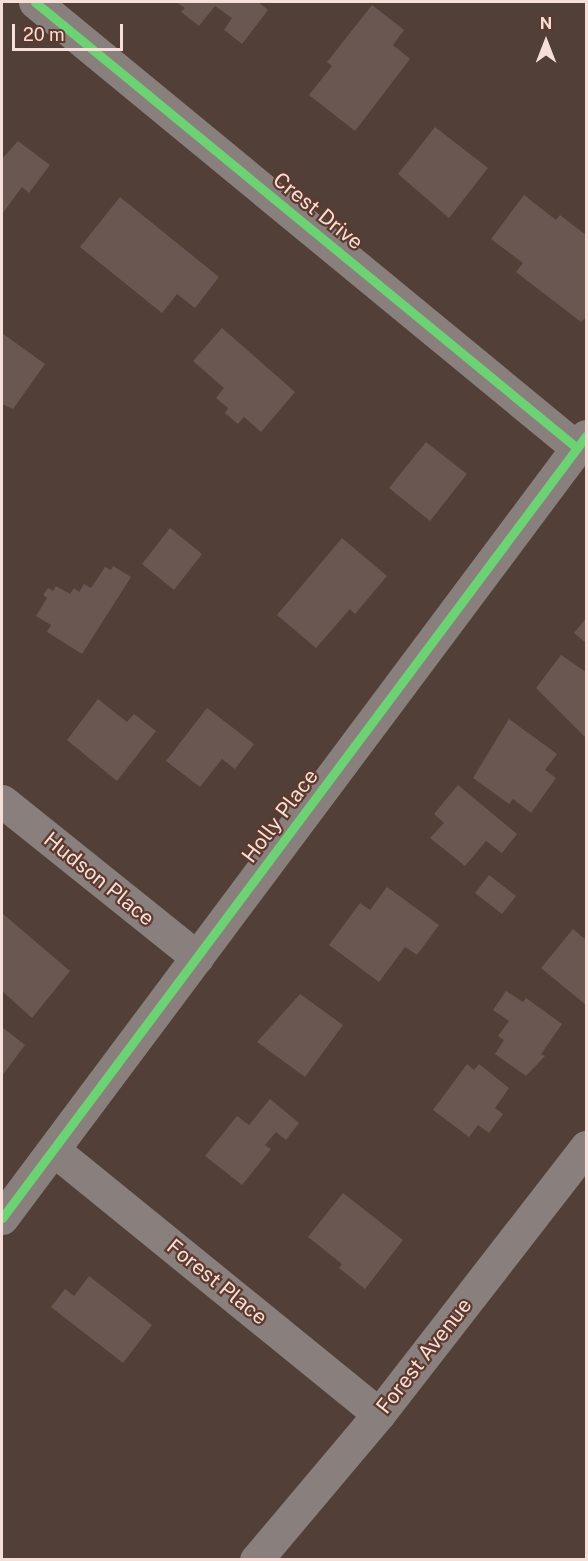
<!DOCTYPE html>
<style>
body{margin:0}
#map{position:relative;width:588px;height:1561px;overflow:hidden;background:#523f38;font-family:"Public Sans",sans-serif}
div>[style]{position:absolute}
.building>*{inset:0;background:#6b5751}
.minor>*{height:33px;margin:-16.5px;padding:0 16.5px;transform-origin:16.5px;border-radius:16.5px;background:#89807e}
.cycleway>*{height:9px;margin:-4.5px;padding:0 4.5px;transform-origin:4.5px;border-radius:4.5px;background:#6cd273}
span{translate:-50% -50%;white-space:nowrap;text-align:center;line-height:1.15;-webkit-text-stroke:4.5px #5d392e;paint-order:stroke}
.street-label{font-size:21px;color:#f6dfd8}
.frame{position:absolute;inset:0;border:3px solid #f6dfd8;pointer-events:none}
.north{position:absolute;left:516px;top:12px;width:60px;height:60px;-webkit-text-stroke:4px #5d392e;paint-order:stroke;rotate:0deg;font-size:16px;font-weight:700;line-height:24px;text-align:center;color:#f6dfd8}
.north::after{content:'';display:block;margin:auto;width:21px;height:27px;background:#f6dfd8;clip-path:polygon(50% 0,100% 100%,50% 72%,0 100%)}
.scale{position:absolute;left:12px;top:24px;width:111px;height:27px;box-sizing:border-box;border:3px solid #f6dfd8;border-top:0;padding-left:8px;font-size:18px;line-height:21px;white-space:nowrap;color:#f6dfd8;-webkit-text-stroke:4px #5d392e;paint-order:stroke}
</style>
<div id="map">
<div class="building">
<div style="clip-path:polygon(176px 2px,258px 2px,268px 10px,242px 44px,224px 30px,232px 18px,215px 6px,199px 26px,181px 12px,185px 8px)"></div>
<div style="clip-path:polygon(372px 5px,404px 30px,393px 45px,410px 59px,355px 131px,309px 95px,332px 66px,327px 62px)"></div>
<div style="clip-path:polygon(435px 127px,488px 168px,449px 218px,398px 174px)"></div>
<div style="clip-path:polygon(18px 141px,50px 165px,29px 193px,22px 187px,2px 214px,2px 159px)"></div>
<div style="clip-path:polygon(524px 195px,556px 220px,560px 215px,586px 235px,586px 317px,581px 322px,516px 272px,523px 263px,491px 239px)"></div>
<div style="clip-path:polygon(120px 197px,219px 277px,195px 308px,177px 294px,162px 313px,80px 247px)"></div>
<div style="clip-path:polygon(222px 328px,295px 392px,261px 432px,244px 417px,238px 424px,225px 413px,228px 408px,216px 398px,224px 388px,193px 361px)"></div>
<div style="clip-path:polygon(2px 333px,45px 364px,13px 409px,2px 404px)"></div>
<div style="clip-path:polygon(426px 442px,467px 474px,430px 521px,389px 488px)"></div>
<div style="clip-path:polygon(170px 528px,202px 554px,174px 590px,142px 564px)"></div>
<div style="clip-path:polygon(342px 538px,387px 576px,355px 614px,350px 609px,316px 648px,277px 615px)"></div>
<div style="clip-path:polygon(113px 566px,131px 577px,82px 654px,47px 632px,51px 625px,36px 616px,47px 598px,43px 595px,48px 588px,53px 591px,56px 586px,70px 594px,74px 588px,79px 592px,84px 584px,91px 588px,105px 567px,111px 570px)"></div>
<div style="clip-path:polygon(586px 618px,586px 643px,574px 633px)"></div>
<div style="clip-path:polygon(561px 655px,586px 672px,586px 738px,536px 688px)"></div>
<div style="clip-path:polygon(98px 699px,127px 722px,134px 714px,156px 731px,117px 781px,67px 740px)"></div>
<div style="clip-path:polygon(207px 708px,254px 744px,235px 769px,222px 759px,200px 787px,166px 761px)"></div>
<div style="clip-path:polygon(509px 719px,557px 754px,545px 770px,556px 778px,531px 813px,513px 799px,509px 804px,473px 778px)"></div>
<div style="clip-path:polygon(458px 785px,517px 834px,502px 853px,486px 841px,465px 866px,430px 838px,444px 823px,434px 814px)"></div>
<div style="clip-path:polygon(489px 875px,516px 896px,502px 914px,475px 893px)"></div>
<div style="clip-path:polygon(387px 887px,439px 925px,417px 955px,405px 947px,379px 982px,329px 945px,360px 903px,370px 910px)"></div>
<div style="clip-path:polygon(2px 913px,70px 971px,32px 1018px,2px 991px)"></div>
<div style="clip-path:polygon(573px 929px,586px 940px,586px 1005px,541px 968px)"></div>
<div style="clip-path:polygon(506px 991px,523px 1002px,526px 998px,562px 1024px,541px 1054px,545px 1056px,526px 1076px,495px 1054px,504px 1040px,498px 1036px,509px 1021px,493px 1010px)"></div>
<div style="clip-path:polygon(300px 994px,343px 1025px,305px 1077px,257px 1042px)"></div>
<div style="clip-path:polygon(2px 1027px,25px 1045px,2px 1076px)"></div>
<div style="clip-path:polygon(467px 1064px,474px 1070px,479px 1064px,509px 1088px,495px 1108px,503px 1114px,489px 1133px,478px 1125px,469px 1137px,433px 1110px)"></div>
<div style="clip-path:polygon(270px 1099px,299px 1123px,286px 1140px,276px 1132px,265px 1145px,271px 1149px,242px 1185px,205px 1156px,237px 1116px,249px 1125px)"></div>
<div style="clip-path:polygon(343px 1193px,403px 1240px,365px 1289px,339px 1268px,342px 1264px,308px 1237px)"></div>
<div style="clip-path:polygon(89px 1276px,152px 1325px,123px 1363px,51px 1307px,65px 1289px,74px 1296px)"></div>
</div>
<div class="minor">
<div style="left:35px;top:2px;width:702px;rotate:39.45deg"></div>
<div style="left:2px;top:801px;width:250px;rotate:38.7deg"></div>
<div style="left:55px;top:1151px;width:417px;rotate:39.1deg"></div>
<div style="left:2px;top:1218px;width:976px;rotate:-53.25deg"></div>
<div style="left:256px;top:1560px;width:191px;rotate:-49.9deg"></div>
<div style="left:379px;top:1414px;width:338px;rotate:-52.2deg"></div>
</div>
<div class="cycleway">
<div style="left:35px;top:2px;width:702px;rotate:39.45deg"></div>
<div style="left:2px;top:1218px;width:976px;rotate:-53.25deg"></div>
</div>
<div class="street-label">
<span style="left:318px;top:211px;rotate:39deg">Crest Drive</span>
<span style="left:280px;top:816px;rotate:-53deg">Holly Place</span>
<span style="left:99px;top:879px;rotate:39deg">Hudson Place</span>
<span style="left:217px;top:1282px;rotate:39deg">Forest Place</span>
<span style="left:424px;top:1356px;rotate:-52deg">Forest Avenue</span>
</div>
<div class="frame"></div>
<div class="north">N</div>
<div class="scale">20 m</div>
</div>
